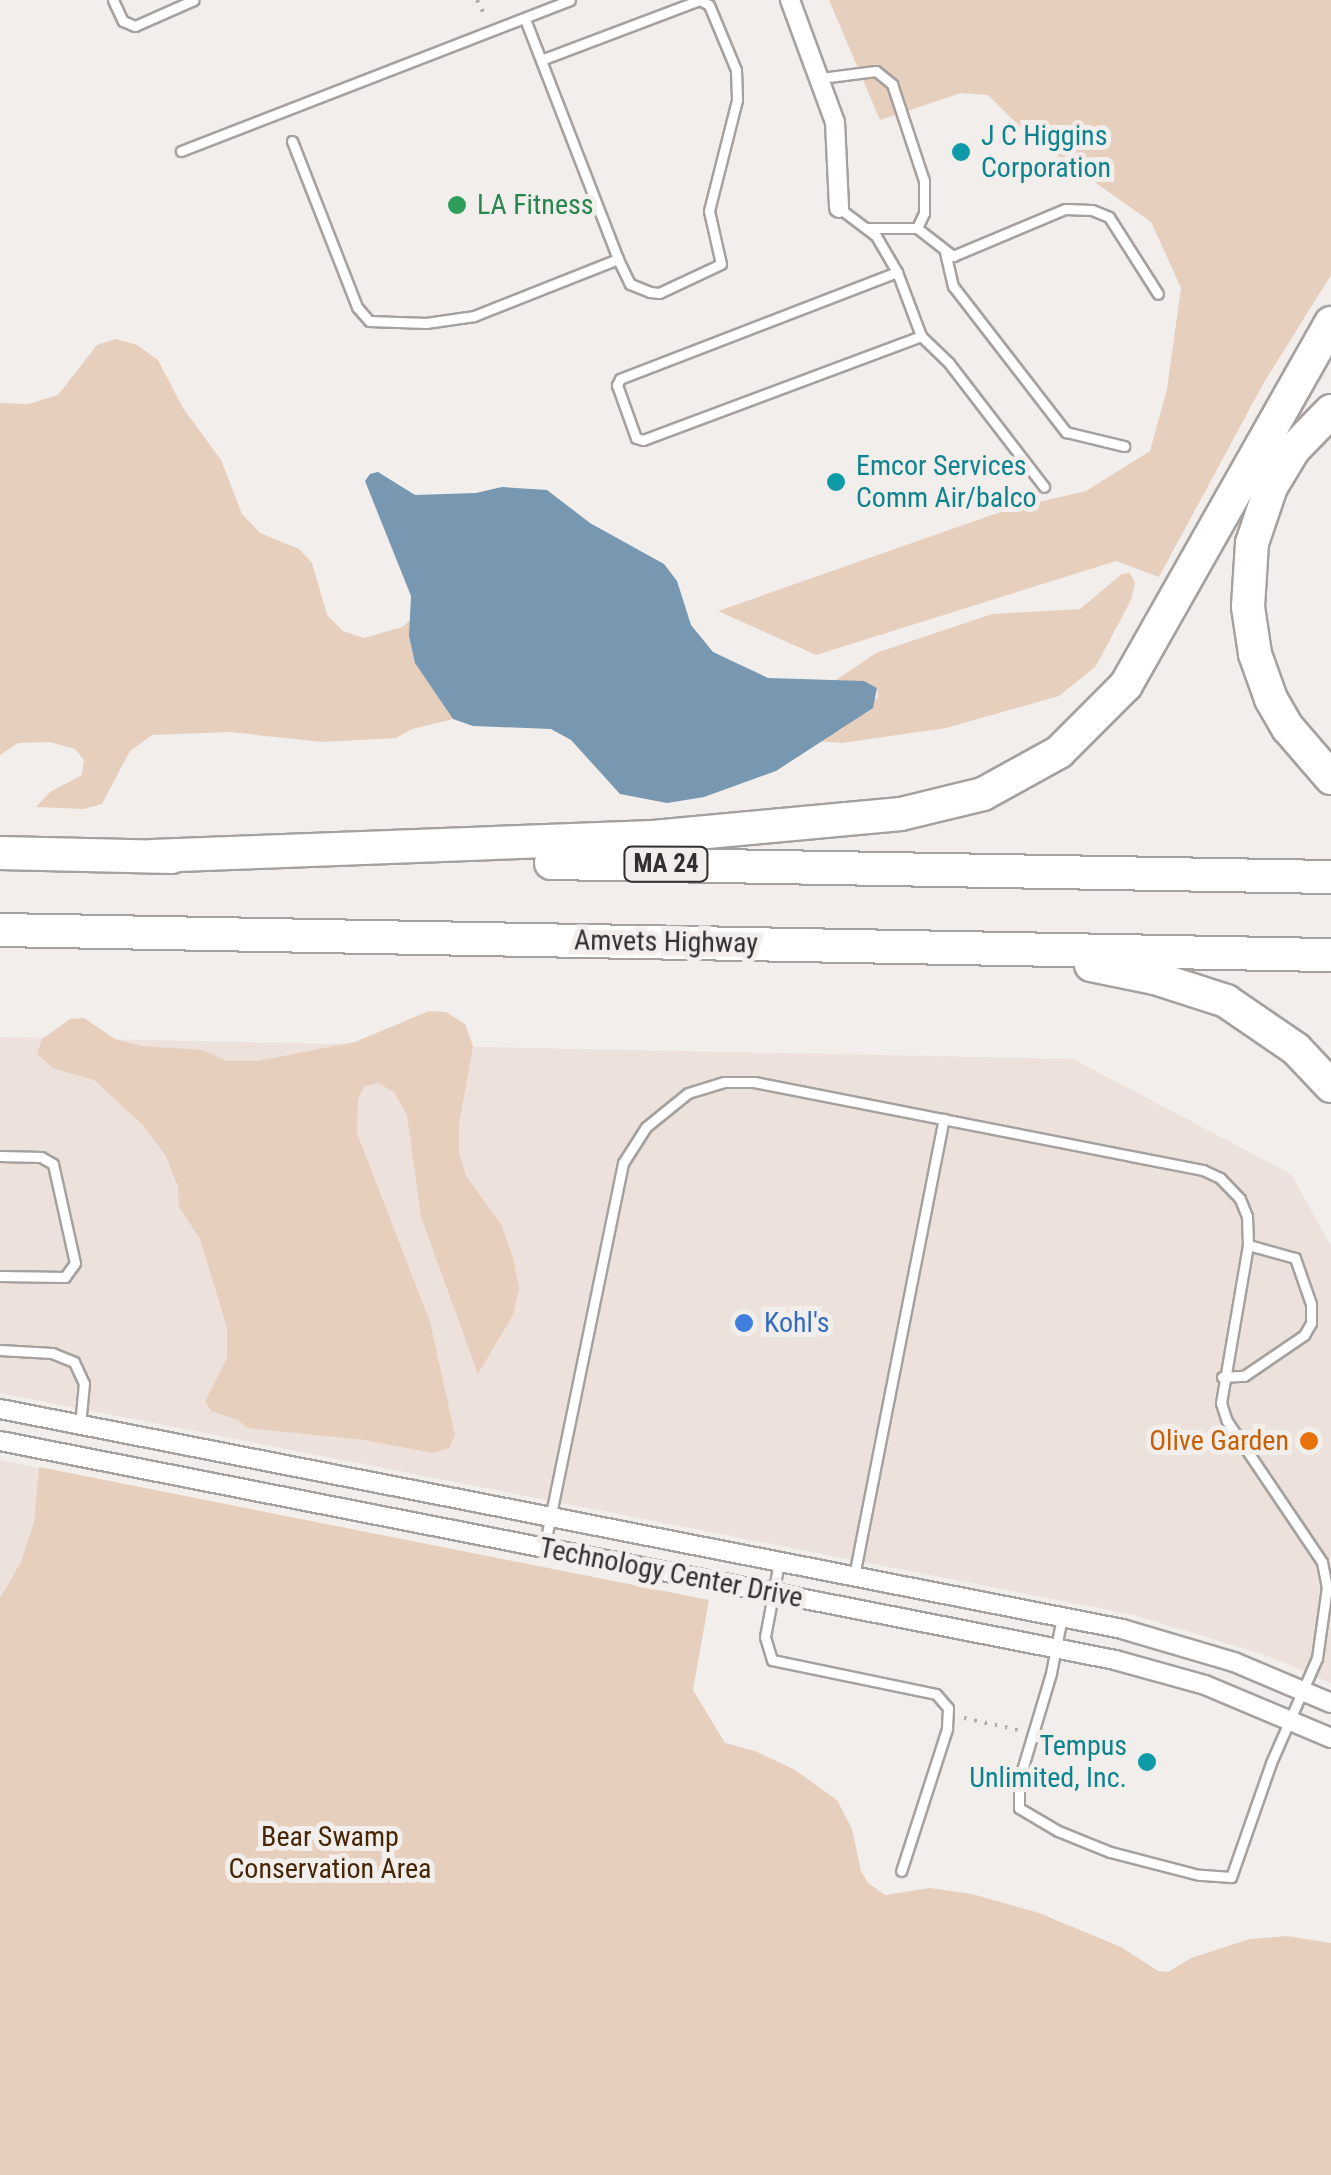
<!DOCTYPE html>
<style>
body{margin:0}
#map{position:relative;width:1331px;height:2175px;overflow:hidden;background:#f2eeec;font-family:"Roboto Condensed",sans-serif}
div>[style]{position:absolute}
.built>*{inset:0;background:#ede2db}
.green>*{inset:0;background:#e7cfbd}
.water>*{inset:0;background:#7798b0}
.path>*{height:4px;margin-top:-2px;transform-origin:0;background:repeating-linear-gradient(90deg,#adaaa8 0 2.5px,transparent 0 10.5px)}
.roads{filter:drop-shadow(2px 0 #a5a19f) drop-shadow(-2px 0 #a5a19f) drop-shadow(0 2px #a5a19f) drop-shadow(0 -2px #a5a19f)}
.lane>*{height:9px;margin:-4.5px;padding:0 4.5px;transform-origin:4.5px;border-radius:4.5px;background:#fff}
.street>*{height:18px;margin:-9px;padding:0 9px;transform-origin:9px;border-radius:9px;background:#fff}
.highway>*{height:32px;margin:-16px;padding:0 16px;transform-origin:16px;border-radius:16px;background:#fff}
.dots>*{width:28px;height:28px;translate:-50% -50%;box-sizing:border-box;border:5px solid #f2eeec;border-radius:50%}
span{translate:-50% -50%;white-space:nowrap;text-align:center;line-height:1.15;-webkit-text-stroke:10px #f2eeec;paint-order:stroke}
.shield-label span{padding:2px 8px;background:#f2eeec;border:2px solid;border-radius:8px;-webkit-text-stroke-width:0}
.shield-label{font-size:25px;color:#31302f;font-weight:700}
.culture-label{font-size:28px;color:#0d838f}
.left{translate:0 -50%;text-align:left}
.right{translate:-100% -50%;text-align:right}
.leisure-label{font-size:28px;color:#27864d}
.street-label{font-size:28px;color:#31302f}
.shop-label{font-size:28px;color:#366cbe}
.food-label{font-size:28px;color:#c56008}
.park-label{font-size:28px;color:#472607}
</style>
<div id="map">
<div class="built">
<div style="clip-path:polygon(0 1037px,1073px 1059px,1291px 1174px,1331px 1246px,1331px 1683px,1268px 1656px,1134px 1615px,0 1393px)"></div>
<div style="clip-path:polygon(0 1460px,123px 1485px,0 1804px)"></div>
</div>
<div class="green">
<div style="clip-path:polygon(829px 0,1331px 0,1331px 275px,1263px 384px,1159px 577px,1116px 561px,816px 655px,718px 611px,1009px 509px,1086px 491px,1150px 451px,1167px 389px,1181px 288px,1151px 222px,1027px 134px,988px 95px,961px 93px,880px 120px)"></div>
<div style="clip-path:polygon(116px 339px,137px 345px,158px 360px,183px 408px,221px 460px,242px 514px,260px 533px,299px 549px,312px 563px,327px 615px,343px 631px,364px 638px,402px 627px,413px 618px,409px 636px,415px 662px,453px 719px,412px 729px,396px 738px,323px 742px,229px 732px,152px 735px,130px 751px,102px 804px,84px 809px,36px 807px,50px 792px,82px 775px,84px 760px,75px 749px,50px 742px,18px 743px,0 755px,0 403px,28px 404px,58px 395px,97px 345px)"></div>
<div style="clip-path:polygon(1130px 573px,1135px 583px,1131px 600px,1096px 666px,1059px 696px,946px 728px,842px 743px,817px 741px,842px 729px,878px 697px,877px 688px,864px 681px,833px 682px,876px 653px,992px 614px,1080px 609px,1122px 574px)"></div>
<div style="clip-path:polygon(429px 1011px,446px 1012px,465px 1024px,473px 1046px,459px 1124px,459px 1153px,466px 1176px,501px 1224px,513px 1257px,519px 1288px,513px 1315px,478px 1374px,421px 1217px,407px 1115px,394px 1092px,378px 1083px,365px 1086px,358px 1099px,357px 1133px,430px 1322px,455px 1435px,449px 1448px,433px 1453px,364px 1440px,247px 1428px,238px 1420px,211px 1411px,205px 1401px,227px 1358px,227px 1328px,200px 1239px,179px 1207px,178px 1187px,166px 1156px,143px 1125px,94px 1080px,53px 1068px,37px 1054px,42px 1039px,70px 1019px,84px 1018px,115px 1039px,141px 1046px,203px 1050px,227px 1061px,257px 1061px,355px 1042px)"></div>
<div style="clip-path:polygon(39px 1467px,709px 1600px,693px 1690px,725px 1743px,755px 1751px,795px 1770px,837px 1800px,852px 1829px,861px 1871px,868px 1883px,885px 1895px,930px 1888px,972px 1894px,1039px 1913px,1121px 1947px,1158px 1971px,1168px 1972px,1191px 1958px,1250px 1939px,1287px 1936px,1331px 1943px,1331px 2175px,0 2175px,0 1598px,21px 1562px,34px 1522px)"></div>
</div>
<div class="water">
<div style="clip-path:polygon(378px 472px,415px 495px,476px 493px,502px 487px,547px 490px,590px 523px,664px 564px,677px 581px,691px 625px,713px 652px,768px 678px,864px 681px,877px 688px,873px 708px,776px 771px,704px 797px,667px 803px,620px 794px,571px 740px,551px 729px,473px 726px,453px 719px,415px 663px,409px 636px,411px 596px,365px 481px,370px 474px)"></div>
</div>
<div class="path">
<div style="left:477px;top:0;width:18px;rotate:63deg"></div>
<div style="left:964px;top:1718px;width:55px;rotate:12.5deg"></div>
</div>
<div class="roads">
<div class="lane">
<div style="left:113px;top:0;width:23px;rotate:65deg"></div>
<div style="left:123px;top:21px;width:13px;rotate:23deg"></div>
<div style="left:135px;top:26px;width:64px;rotate:-23.8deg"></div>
<div style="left:541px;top:60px;width:170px;rotate:-20.7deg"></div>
<div style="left:700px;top:0;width:10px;rotate:29deg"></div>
<div style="left:709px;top:5px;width:70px;rotate:67.4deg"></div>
<div style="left:736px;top:70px;width:30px;rotate:88deg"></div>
<div style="left:737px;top:100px;width:114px;rotate:104.2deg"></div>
<div style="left:709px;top:211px;width:54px;rotate:77.2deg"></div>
<div style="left:721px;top:264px;width:68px;rotate:154.9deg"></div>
<div style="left:659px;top:293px;width:9px;rotate:-174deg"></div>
<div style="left:650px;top:292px;width:22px;rotate:-158deg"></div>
<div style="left:630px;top:284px;width:28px;rotate:-116deg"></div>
<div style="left:821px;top:78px;width:55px;rotate:-7.3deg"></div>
<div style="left:876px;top:71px;width:21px;rotate:39deg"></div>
<div style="left:892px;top:84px;width:102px;rotate:71.7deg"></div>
<div style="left:924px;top:181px;width:32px;rotate:90deg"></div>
<div style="left:924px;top:213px;width:17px;rotate:115deg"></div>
<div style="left:292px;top:141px;width:178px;rotate:68.6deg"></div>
<div style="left:357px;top:307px;width:18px;rotate:49deg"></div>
<div style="left:369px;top:321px;width:57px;rotate:2deg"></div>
<div style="left:426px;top:323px;width:49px;rotate:-8.3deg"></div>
<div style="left:474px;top:316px;width:155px;rotate:-21.6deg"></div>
<div style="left:618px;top:259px;width:257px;rotate:-111.2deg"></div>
<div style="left:181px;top:151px;width:417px;rotate:-21.2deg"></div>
<div style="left:839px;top:208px;width:46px;rotate:37.1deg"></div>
<div style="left:876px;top:236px;width:42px;rotate:59.7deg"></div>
<div style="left:897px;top:272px;width:68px;rotate:69.4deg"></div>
<div style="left:921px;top:336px;width:39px;rotate:44deg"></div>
<div style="left:949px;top:363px;width:156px;rotate:52.5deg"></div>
<div style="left:868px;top:228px;width:49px"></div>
<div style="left:917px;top:228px;width:46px;rotate:37.9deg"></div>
<div style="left:953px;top:256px;width:121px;rotate:-22.8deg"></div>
<div style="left:1065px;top:209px;width:27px;rotate:2deg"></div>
<div style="left:1092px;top:210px;width:18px;rotate:22deg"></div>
<div style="left:1109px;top:217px;width:91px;rotate:57.5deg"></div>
<div style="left:945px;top:252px;width:35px;rotate:77deg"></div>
<div style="left:953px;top:286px;width:185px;rotate:52.3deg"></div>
<div style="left:1066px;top:432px;width:60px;rotate:13.6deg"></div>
<div style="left:897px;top:272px;width:297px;rotate:158.9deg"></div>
<div style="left:620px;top:379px;width:7px;rotate:117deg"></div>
<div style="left:617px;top:385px;width:56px;rotate:70.3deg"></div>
<div style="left:636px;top:438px;width:7px;rotate:16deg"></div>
<div style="left:643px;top:440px;width:297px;rotate:-20.5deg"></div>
<div style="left:0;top:1156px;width:41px;rotate:1.4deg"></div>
<div style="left:41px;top:1157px;width:14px;rotate:30deg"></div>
<div style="left:53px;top:1164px;width:101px;rotate:77.5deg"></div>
<div style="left:75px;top:1263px;width:17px;rotate:126deg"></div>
<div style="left:65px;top:1277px;width:65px;rotate:-179.1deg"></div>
<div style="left:0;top:1350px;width:52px;rotate:3.3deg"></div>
<div style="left:52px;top:1353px;width:24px;rotate:22deg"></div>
<div style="left:74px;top:1362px;width:23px;rotate:65deg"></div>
<div style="left:84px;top:1383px;width:42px;rotate:95.4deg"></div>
<div style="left:1222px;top:1377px;width:22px;rotate:-3deg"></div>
<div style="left:1244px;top:1376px;width:73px;rotate:-34.3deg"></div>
<div style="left:1304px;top:1335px;width:14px;rotate:-60deg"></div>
<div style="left:1311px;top:1323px;width:19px;rotate:-90deg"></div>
<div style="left:1311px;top:1304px;width:49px;rotate:-109.2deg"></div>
<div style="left:1295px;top:1258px;width:49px;rotate:-164.5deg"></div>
<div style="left:544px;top:1548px;width:393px;rotate:-78.4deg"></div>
<div style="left:623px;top:1163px;width:43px;rotate:-57.4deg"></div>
<div style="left:646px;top:1127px;width:54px;rotate:-39deg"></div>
<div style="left:688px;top:1093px;width:38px;rotate:-17deg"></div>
<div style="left:724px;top:1082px;width:30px"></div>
<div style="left:754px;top:1082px;width:458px;rotate:11.1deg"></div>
<div style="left:1203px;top:1170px;width:19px;rotate:25deg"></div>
<div style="left:1220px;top:1178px;width:29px;rotate:46deg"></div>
<div style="left:1240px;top:1199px;width:18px;rotate:68deg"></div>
<div style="left:1247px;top:1216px;width:29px;rotate:88deg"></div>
<div style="left:1248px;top:1245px;width:160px;rotate:99.7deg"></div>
<div style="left:1221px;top:1403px;width:19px;rotate:72deg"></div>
<div style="left:1227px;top:1421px;width:170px;rotate:56deg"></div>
<div style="left:1322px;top:1562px;width:25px;rotate:79deg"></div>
<div style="left:1327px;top:1587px;width:72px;rotate:98deg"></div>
<div style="left:1317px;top:1658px;width:115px;rotate:113.7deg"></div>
<div style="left:1271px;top:1763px;width:121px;rotate:109.3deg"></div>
<div style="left:1231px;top:1877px;width:32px;rotate:-176deg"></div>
<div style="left:1199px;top:1875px;width:92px;rotate:-165.5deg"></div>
<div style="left:1110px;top:1852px;width:56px;rotate:-158deg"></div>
<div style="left:1058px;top:1831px;width:45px;rotate:-149.5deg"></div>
<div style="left:1019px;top:1808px;width:28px;rotate:-90deg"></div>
<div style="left:1019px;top:1780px;width:112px;rotate:-73.3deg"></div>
<div style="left:1051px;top:1673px;width:57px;rotate:-78.9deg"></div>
<div style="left:779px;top:1562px;width:76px;rotate:100.6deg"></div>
<div style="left:765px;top:1637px;width:24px;rotate:73deg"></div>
<div style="left:772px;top:1660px;width:167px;rotate:11.7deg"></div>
<div style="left:936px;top:1694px;width:18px;rotate:49deg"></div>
<div style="left:948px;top:1708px;width:21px;rotate:93deg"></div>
<div style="left:947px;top:1729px;width:149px;rotate:107.9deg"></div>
<div style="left:854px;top:1576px;width:466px;rotate:-78.9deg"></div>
</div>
<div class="street">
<div style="left:790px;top:0;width:130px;rotate:69.8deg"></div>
<div style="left:835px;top:122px;width:86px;rotate:87.3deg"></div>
<div style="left:0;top:1409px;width:1143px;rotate:11.09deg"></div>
<div style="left:1122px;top:1629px;width:117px;rotate:16.4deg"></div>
<div style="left:1234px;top:1662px;width:105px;rotate:22.9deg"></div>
<div style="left:0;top:1441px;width:1136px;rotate:11.11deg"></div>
<div style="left:1115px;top:1660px;width:93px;rotate:15.5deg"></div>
<div style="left:1205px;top:1685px;width:137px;rotate:22.8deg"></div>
</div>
<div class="highway">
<div style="left:1331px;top:411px;width:53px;rotate:134.2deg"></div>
<div style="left:1294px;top:449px;width:44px;rotate:121.2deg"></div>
<div style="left:1271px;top:487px;width:59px;rotate:108.7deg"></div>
<div style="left:1252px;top:543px;width:64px;rotate:93.6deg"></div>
<div style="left:1248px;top:607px;width:48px;rotate:81.5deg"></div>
<div style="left:1255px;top:654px;width:48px;rotate:70.4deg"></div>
<div style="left:1271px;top:699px;width:34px;rotate:60deg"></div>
<div style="left:1288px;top:728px;width:66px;rotate:49.3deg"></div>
<div style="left:0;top:853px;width:172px;rotate:1.3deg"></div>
<div style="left:152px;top:856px;width:501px;rotate:-2.17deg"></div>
<div style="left:653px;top:837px;width:249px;rotate:-5.3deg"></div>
<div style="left:901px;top:814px;width:84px;rotate:-13.7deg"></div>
<div style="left:983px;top:794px;width:87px;rotate:-28.9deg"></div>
<div style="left:1059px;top:752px;width:95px;rotate:-45deg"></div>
<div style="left:1126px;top:685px;width:416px;rotate:-60.5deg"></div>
<div style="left:551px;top:863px;width:780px;rotate:1.03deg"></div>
<div style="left:0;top:930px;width:1331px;rotate:1.08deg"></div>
<div style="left:1091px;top:965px;width:65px;rotate:11.5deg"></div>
<div style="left:1155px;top:978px;width:75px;rotate:17.9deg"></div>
<div style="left:1226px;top:1001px;width:85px;rotate:34.4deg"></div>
<div style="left:1296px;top:1049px;width:51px;rotate:46.6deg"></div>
</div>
</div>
<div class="dots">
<div style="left:961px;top:152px;background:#0f9aa8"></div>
<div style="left:457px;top:205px;background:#2e9e5b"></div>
<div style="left:836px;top:482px;background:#0f9aa8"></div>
<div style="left:744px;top:1323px;background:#3f7fe0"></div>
<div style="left:1309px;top:1441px;background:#e8710a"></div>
<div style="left:1147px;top:1762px;background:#0f9aa8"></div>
</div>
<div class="shield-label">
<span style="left:666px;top:864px">MA 24</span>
</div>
<div class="culture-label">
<span class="left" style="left:981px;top:152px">J C Higgins<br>Corporation</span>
<span class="left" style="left:856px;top:482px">Emcor Services<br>Comm Air/balco</span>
<span class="right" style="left:1127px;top:1762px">Tempus<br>Unlimited, Inc.</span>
</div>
<div class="leisure-label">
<span class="left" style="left:477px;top:205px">LA Fitness</span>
</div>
<div class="street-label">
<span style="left:666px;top:942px;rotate:1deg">Amvets Highway</span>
<span style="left:671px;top:1573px;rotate:11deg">Technology Center Drive</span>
</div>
<div class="shop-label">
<span class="left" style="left:764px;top:1323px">Kohl's</span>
</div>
<div class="food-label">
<span class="right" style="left:1289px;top:1441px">Olive Garden</span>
</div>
<div class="park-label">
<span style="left:330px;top:1853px">Bear Swamp<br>Conservation Area</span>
</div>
</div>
